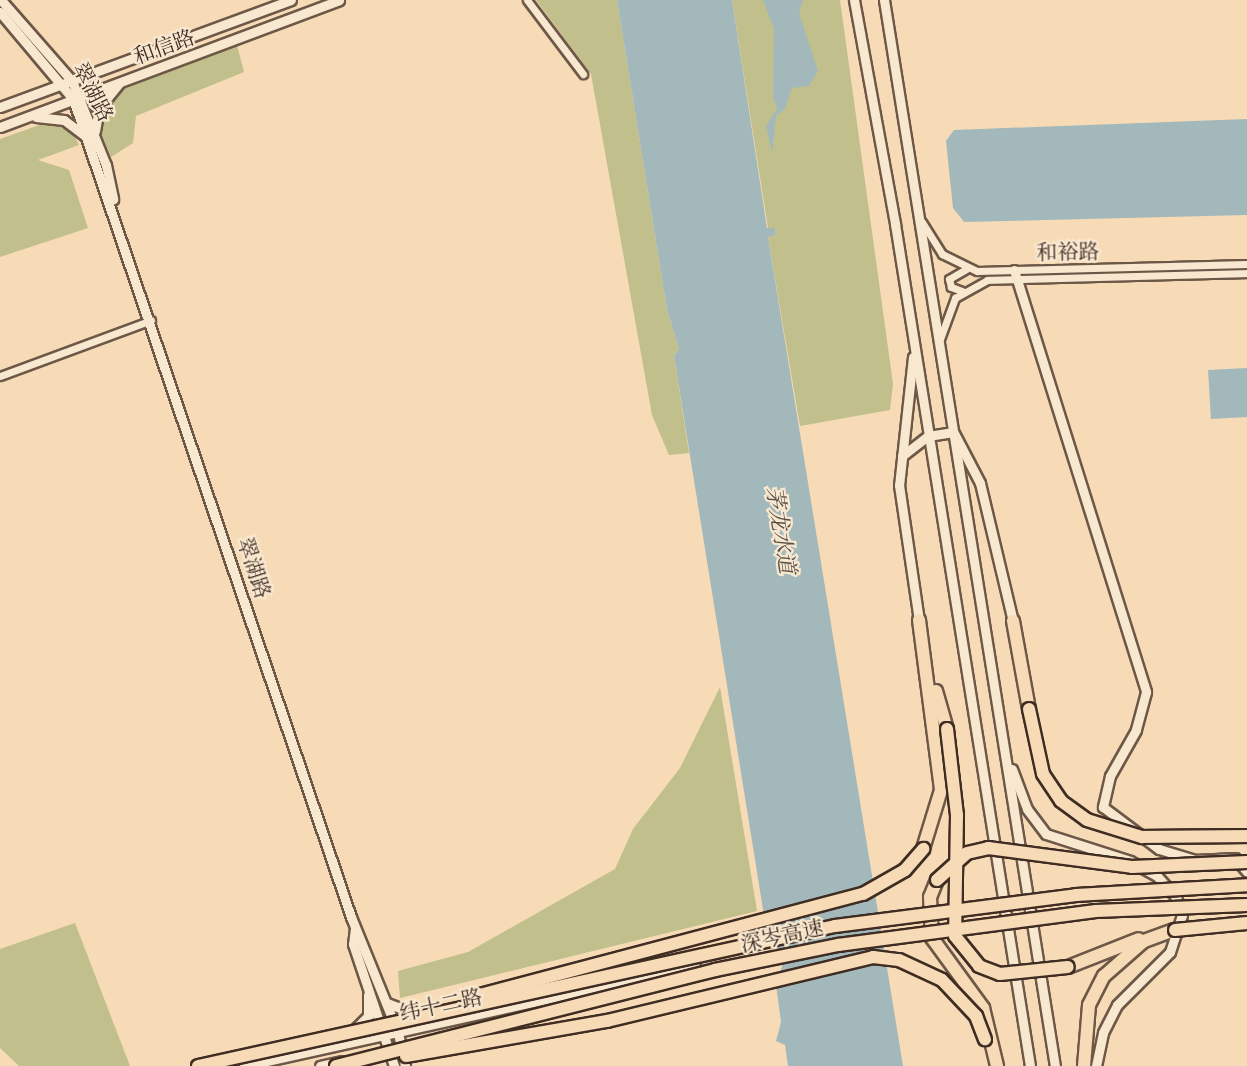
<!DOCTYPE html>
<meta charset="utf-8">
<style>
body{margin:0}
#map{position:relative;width:1247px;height:1066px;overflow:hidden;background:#f6dbb6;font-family:"Gentium Book Plus","Noto Serif SC",serif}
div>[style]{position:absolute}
.green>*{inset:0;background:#c1bf8b}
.water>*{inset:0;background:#a3b8ba}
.roads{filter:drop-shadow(2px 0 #6d5848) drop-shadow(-2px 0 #6d5848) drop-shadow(0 2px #6d5848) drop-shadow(0 -2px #6d5848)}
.street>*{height:7px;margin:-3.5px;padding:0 3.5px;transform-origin:3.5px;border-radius:3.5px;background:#f9e8d0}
.secondary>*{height:9px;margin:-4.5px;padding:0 4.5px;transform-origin:4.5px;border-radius:4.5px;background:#f9e8d0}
.highway>*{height:12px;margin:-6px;padding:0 6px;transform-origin:6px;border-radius:6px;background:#f6dbb6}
.bridges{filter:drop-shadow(2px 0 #3f2c23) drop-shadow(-2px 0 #3f2c23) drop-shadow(0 2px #3f2c23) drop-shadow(0 -2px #3f2c23)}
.highway-bridge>*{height:12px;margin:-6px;padding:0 6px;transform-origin:6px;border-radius:6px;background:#f6dbb6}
span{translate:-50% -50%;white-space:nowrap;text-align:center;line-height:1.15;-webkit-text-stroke:4.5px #f9e8d0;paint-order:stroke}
.street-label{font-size:21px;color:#3f2c23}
.water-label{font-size:22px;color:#584f49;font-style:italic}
</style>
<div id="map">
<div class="green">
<div style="clip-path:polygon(536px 0,617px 0,667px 310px,679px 349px,674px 356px,689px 453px,669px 455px,652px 415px,591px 74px)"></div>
<div style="clip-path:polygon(732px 0,840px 0,893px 384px,890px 410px,800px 426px,768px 237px,776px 235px,775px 228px,768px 228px)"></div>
<div style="clip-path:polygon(237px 45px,244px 72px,136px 116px,133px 143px,111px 157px,98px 126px,99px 115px,114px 93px)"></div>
<div style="clip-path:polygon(45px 123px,71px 130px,79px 145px,38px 160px,69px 170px,88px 228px,0 257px,0 139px)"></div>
<div style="clip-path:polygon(720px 687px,757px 911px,400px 998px,398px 971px,468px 952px,615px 869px,633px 829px,680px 768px)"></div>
<div style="clip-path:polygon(75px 923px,130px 1066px,19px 1066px,0 1048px,0 949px)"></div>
</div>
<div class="water">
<div style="clip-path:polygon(617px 0,732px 0,767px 228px,775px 228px,776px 235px,768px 237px,903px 1066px,788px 1066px,785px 1045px,776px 1041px,781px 1022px,776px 985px,784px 960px,766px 928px,674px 356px,679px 349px,667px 310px)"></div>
<div style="clip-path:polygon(763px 0,803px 0,799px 13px,818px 71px,809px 86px,792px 88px,785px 109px,776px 116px,772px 153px,766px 126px,777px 109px,773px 97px,774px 29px)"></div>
<div style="clip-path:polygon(1247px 119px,1247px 215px,964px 222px,953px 208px,946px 141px,954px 130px)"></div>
<div style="clip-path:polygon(1247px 368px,1247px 417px,1211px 419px,1208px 370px)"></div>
</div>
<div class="roads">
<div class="street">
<div style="left:527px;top:0;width:93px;rotate:52.9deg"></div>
<div style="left:922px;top:222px;width:38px;rotate:58deg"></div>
<div style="left:942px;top:254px;width:39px;rotate:26deg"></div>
<div style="left:977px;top:271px;width:270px;rotate:-1.5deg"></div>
<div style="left:962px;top:291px;width:12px;rotate:-160deg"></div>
<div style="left:951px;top:287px;width:8px;rotate:-104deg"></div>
<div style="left:949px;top:279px;width:20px;rotate:-30deg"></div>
<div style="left:940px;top:339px;width:44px;rotate:-69.9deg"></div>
<div style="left:955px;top:298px;width:37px;rotate:-29deg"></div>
<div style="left:987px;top:280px;width:260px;rotate:-1.5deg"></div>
<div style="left:0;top:376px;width:161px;rotate:-20.3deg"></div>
</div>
<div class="secondary">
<div style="left:1px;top:0;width:108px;rotate:48.8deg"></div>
<div style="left:72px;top:81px;width:91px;rotate:68deg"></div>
<div style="left:106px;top:165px;width:35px;rotate:78deg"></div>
<div style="left:854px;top:0;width:228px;rotate:79.6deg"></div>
<div style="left:895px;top:224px;width:853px;rotate:80.89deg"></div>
<div style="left:884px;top:0;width:1080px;rotate:80.89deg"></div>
<div style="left:0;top:12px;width:114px;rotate:50deg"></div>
<div style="left:73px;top:99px;width:864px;rotate:71.23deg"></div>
<div style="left:351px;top:917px;width:125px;rotate:67.9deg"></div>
<div style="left:398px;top:1033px;width:34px;rotate:78deg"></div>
<div style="left:0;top:107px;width:310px;rotate:-20.2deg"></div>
<div style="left:36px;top:117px;width:28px;rotate:6deg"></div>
<div style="left:64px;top:120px;width:26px;rotate:37deg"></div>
<div style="left:0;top:127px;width:362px;rotate:-20.5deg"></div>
<div style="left:95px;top:131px;width:23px;rotate:-80deg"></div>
<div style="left:99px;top:108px;width:32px;rotate:-51deg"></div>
<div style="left:1014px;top:270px;width:442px;rotate:72.6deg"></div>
<div style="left:1146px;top:692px;width:39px;rotate:105deg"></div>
<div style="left:1136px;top:730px;width:53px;rotate:119.5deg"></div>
<div style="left:1110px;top:776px;width:32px;rotate:103deg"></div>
<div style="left:1103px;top:807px;width:70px;rotate:36.9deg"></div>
<div style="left:1159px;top:849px;width:37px;rotate:17deg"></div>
<div style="left:1194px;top:860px;width:41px;rotate:-2.8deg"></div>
<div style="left:1235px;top:858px;width:18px;rotate:49deg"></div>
<div style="left:913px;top:357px;width:129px;rotate:96.2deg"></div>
<div style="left:899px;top:485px;width:136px;rotate:81.6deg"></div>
<div style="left:954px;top:433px;width:56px;rotate:62.5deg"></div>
<div style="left:980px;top:483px;width:142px;rotate:76.6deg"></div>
<div style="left:902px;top:456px;width:33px;rotate:-38deg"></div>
<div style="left:928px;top:436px;width:24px;rotate:-9deg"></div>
<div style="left:1012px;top:769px;width:43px;rotate:69.4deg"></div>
<div style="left:1027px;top:809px;width:31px;rotate:53deg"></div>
<div style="left:1046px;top:834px;width:88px;rotate:17.8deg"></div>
<div style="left:1130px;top:861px;width:31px;rotate:29deg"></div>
<div style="left:1157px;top:876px;width:28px;rotate:48deg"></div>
<div style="left:1176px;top:897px;width:19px;rotate:72deg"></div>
<div style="left:1182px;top:915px;width:39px;rotate:108deg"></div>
<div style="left:1170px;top:952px;width:75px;rotate:135deg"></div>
<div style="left:1117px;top:1005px;width:31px;rotate:117deg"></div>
<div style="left:1103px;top:1033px;width:34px;rotate:102deg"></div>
<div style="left:355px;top:928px;width:16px;rotate:97deg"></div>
<div style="left:353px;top:944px;width:129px;rotate:71.4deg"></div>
<div style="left:387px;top:1003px;width:36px;rotate:21deg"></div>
<div style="left:352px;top:1032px;width:23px;rotate:-45deg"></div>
<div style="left:368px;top:1016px;width:21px;rotate:-90deg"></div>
<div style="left:244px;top:1066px;width:462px;rotate:-12.5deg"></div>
<div style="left:320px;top:1066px;width:22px;rotate:-13deg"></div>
</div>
<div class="highway">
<div style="left:919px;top:620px;width:171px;rotate:82.6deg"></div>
<div style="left:941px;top:790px;width:62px;rotate:107deg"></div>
<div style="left:1013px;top:621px;width:89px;rotate:79.7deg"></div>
<div style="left:936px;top:691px;width:40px;rotate:74deg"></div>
<div style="left:937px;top:880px;width:18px;rotate:112deg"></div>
<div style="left:930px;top:897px;width:41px;rotate:87.2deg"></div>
<div style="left:932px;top:938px;width:87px;rotate:53.9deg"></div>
<div style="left:983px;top:1008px;width:60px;rotate:76.4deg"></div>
<div style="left:1068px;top:967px;width:76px;rotate:-21.5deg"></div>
<div style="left:1084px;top:1066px;width:61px;rotate:-85.3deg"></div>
<div style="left:1089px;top:1005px;width:33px;rotate:-63deg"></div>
<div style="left:1104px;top:976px;width:53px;rotate:-41.2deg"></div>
<div style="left:1144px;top:941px;width:33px;rotate:-20deg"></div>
</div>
</div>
<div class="bridges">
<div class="highway-bridge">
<div style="left:1029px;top:709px;width:66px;rotate:77.8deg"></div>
<div style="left:1043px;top:774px;width:32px;rotate:56deg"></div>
<div style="left:1061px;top:801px;width:32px;rotate:36deg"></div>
<div style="left:1087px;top:820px;width:58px;rotate:17.2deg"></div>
<div style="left:1142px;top:837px;width:105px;rotate:-0.5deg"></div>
<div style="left:947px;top:729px;width:87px;rotate:83.4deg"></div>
<div style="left:957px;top:815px;width:121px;rotate:90.9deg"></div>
<div style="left:955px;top:936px;width:38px;rotate:51deg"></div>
<div style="left:979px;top:966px;width:22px;rotate:21deg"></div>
<div style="left:1000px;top:974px;width:68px;rotate:-5.9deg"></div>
<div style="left:937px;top:880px;width:40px;rotate:-42deg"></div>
<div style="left:967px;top:853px;width:22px;rotate:-13deg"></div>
<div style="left:988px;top:848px;width:145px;rotate:7.5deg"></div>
<div style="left:1132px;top:867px;width:115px;rotate:-2.5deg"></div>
<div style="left:1175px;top:930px;width:72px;rotate:-5.6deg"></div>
<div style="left:476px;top:996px;width:400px;rotate:-14.8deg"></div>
<div style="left:863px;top:894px;width:48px;rotate:-29.7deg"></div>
<div style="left:905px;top:870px;width:28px;rotate:-49deg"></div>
<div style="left:406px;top:1056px;width:204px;rotate:-9.9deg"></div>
<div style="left:607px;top:1021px;width:274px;rotate:-13.5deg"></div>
<div style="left:873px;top:957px;width:26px;rotate:7deg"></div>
<div style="left:899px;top:960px;width:47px;rotate:24.9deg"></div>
<div style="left:942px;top:980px;width:50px;rotate:46.6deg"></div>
<div style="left:976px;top:1016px;width:25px;rotate:69deg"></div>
<div style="left:198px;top:1066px;width:652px;rotate:-12.4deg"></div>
<div style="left:835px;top:926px;width:243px;rotate:-7.3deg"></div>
<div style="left:1076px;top:895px;width:171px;rotate:-3.3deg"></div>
<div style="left:336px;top:1066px;width:391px;rotate:-14.2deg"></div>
<div style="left:715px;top:970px;width:126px;rotate:-11.5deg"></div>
<div style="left:838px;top:945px;width:260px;rotate:-7.5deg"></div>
<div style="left:1096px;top:911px;width:151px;rotate:-2.3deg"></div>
</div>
</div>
<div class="street-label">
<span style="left:164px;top:47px;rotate:-20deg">和信路</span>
<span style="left:93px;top:92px;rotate:63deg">翠湖路</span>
<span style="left:1068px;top:252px;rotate:-1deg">和裕路</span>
<span style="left:254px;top:568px;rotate:72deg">翠湖路</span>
<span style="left:782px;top:936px;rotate:-12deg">深岑高速</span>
<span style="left:441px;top:1005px;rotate:-12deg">纬十二路</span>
</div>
<div class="water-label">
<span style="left:781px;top:530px;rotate:81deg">茅龙水道</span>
</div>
</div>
